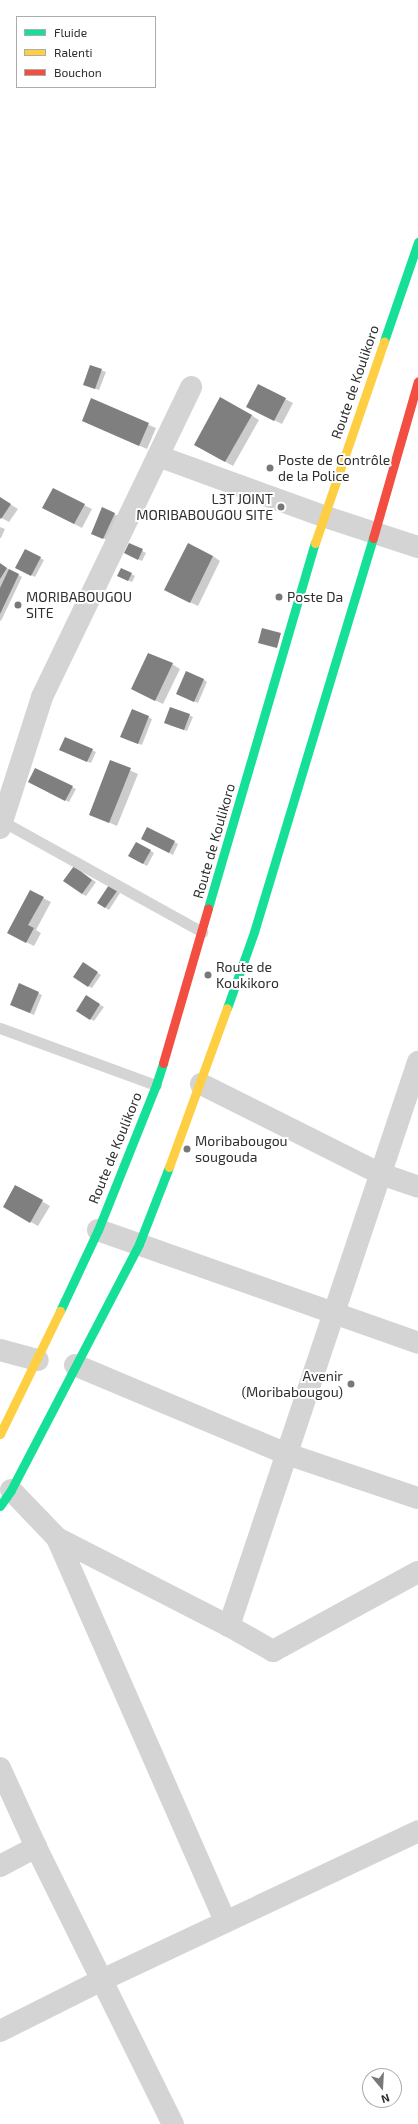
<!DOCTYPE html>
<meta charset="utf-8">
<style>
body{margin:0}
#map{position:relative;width:418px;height:2124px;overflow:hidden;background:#fff;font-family:"Exo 2",sans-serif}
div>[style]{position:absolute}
.shadow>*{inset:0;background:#0003}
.building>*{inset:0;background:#7f7f7f}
.lane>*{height:11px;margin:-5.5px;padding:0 5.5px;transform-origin:5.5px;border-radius:5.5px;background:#d4d4d4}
.street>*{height:22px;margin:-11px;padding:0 11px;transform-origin:11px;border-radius:11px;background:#d4d4d4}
.fast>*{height:9px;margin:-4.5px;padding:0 4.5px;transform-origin:4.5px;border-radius:4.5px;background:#16e098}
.slow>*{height:9px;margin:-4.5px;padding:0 4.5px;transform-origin:4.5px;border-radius:4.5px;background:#ffcf43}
.jam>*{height:9px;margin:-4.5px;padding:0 4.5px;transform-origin:4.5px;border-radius:4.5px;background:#f24e42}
.dots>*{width:11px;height:11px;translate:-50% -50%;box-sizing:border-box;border:2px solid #fff;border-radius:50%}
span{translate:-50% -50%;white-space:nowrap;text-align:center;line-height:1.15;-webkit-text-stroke:4px #fff;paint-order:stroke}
.street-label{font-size:14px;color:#2f2f2f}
.poi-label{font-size:14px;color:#2f2f2f}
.left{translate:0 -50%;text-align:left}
.right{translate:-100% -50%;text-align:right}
.legend{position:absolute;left:16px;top:16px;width:140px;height:72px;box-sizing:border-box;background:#fff;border:1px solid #acacac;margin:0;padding:5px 7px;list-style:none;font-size:12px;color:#2f2f2f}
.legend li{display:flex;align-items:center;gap:8px;height:20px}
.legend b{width:20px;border:1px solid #acacac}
.north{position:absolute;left:362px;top:2068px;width:40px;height:40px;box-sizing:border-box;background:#fff;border:1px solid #acacac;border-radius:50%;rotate:162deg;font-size:11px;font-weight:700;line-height:16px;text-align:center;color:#2f2f2f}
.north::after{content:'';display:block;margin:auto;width:14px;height:18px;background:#787878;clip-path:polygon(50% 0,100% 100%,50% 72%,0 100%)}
</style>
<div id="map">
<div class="shadow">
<div style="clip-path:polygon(91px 367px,106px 372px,99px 390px,88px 386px)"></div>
<div style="clip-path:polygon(285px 399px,293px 403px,282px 424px,255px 411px)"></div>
<div style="clip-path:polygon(92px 400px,156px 428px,147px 449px,83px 421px)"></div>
<div style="clip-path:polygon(251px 415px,259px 420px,233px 466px,195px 445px)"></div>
<div style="clip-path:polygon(0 498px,18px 509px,9px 522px,0 517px)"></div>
<div style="clip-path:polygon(84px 505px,92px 509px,82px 528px,51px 512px)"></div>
<div style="clip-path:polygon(114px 514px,118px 516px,107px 540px,96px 535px)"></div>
<div style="clip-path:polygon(0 527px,5px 529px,1px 538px,0 538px)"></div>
<div style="clip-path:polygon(130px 544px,146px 553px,142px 561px,129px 555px)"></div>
<div style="clip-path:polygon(25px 550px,44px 560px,35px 577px,16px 567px)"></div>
<div style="clip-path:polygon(213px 556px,220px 561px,198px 606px,173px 594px)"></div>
<div style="clip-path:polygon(0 564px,22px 577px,1px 621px,0 620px)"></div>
<div style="clip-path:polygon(122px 569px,135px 576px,132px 582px,122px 578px)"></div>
<div style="clip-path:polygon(172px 664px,180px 669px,163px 704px,140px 693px)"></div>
<div style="clip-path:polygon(203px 679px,207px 682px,198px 703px,177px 694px)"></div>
<div style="clip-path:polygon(189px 715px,193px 717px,187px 731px,169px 725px)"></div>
<div style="clip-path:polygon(148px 717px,152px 719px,142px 745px,125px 739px)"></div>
<div style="clip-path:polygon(92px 750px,96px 752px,91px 763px,64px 751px)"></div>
<div style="clip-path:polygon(111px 762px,138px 774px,117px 826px,90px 814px)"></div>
<div style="clip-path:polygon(33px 784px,72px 787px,76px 789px,69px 802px)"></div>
<div style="clip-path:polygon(147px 828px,178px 844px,173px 855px,142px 838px)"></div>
<div style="clip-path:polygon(137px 843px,154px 853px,147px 866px,129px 856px)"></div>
<div style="clip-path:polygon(78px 870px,96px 882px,86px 896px,82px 894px)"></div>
<div style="clip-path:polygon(109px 886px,120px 893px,109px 910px,98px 903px)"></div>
<div style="clip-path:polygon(43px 898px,51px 902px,36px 930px,41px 933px,34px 946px,16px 937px)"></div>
<div style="clip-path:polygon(87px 966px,101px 975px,92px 988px,88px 986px)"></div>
<div style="clip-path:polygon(38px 993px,42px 995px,34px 1015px,15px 1007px)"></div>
<div style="clip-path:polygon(86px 997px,104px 1007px,94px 1021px,77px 1011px)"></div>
<div style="clip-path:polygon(16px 1186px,50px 1206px,38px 1226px,4px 1207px)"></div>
</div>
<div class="building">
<div style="clip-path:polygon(90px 365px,102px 369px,95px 389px,83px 385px)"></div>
<div style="clip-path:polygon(258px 384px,286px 398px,274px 421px,246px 407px)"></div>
<div style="clip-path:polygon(220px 397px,252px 415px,225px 462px,194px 445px)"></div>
<div style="clip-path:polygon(91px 398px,149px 423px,139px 446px,82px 421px)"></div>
<div style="clip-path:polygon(53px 488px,85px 504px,74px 524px,42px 508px)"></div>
<div style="clip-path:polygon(0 497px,11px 504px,1px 519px,0 518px)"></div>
<div style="clip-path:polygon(102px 507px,115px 513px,103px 539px,91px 534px)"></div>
<div style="clip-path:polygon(129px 543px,143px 549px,138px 560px,124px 553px)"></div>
<div style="clip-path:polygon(188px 543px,213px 556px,190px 603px,164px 590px)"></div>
<div style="clip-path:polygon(25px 549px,41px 557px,31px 576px,15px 568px)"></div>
<div style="clip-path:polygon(0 563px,7px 568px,0 579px)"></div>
<div style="clip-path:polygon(121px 568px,132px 573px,128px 581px,117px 576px)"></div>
<div style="clip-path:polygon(9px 569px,19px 574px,0 614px,0 588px)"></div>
<div style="clip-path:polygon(262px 628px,281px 633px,277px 648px,258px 643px)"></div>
<div style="clip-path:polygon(148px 653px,173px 663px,155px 701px,131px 689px)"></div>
<div style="clip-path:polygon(186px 671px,204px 679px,194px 702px,176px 694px)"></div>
<div style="clip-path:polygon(170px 707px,190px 714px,184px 730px,164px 723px)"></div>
<div style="clip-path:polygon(132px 709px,149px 716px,138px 744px,120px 737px)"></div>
<div style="clip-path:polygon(65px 737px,93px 749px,87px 762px,59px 750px)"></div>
<div style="clip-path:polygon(110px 760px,131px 768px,109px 823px,89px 815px)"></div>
<div style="clip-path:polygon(35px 768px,73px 786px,65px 801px,28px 782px)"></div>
<div style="clip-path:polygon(147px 827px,175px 841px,169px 853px,141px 839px)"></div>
<div style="clip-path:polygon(136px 842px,151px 850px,143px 864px,128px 856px)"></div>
<div style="clip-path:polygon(74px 866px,92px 880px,82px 894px,63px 881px)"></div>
<div style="clip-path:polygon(109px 885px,117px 891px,105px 908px,97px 903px)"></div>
<div style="clip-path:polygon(30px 890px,44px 897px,28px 925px,34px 928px,26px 943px,7px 933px)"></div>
<div style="clip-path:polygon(83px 962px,98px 972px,88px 987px,73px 977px)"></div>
<div style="clip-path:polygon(19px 983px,39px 992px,30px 1013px,10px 1005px)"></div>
<div style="clip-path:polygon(86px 995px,100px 1004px,90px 1020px,76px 1011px)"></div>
<div style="clip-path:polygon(15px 1185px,43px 1200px,30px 1223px,3px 1207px)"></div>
</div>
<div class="lane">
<div style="left:2px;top:821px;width:229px;rotate:29deg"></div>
<div style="left:0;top:1028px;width:166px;rotate:20.1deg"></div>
</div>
<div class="street">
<div style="left:158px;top:456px;width:176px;rotate:20deg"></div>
<div style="left:323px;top:516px;width:100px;rotate:18.1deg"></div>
<div style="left:0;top:828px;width:138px;rotate:-72.2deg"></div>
<div style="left:42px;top:697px;width:344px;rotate:-64.3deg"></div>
<div style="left:201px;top:1084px;width:201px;rotate:26.6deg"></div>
<div style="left:381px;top:1174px;width:39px;rotate:19deg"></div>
<div style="left:98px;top:1230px;width:339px;rotate:19.4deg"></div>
<div style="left:0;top:1350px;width:39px;rotate:15deg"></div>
<div style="left:75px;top:1365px;width:230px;rotate:22.8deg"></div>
<div style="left:287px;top:1454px;width:138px;rotate:18.6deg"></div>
<div style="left:11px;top:1490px;width:66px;rotate:46.2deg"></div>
<div style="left:57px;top:1538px;width:193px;rotate:27.1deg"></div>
<div style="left:229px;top:1626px;width:51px;rotate:29.6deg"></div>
<div style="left:273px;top:1651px;width:165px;rotate:-28.6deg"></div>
<div style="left:57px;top:1538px;width:418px;rotate:66.3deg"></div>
<div style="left:229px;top:1626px;width:595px;rotate:-71.47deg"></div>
<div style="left:0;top:1768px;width:87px;rotate:65.5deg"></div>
<div style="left:36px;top:1847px;width:309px;rotate:63.7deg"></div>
<div style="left:0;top:1866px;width:41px;rotate:-27.8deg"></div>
<div style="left:0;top:2031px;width:114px;rotate:-26.6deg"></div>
<div style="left:102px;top:1980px;width:349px;rotate:-25.2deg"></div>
</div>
<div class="fast">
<div style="left:384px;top:341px;width:105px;rotate:-71deg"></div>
<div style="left:208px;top:908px;width:380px;rotate:-73.7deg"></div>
<div style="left:227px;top:1008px;width:81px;rotate:-70.4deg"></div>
<div style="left:254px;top:932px;width:412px;rotate:-73.2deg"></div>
<div style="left:60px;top:1311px;width:89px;rotate:-64.9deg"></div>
<div style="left:98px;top:1230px;width:156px;rotate:-68.2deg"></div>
<div style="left:156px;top:1085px;width:23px;rotate:-72deg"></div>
<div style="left:0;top:1506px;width:19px;rotate:-55deg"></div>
<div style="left:11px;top:1490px;width:277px;rotate:-62.5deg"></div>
<div style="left:139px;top:1244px;width:83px;rotate:-68.7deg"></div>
</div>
<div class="slow">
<div style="left:315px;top:543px;width:213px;rotate:-71.1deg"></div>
<div style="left:169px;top:1167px;width:169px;rotate:-70deg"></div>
<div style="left:0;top:1434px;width:137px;rotate:-64deg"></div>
</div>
<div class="jam">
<div style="left:373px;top:538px;width:163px;rotate:-74deg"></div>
<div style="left:163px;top:1063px;width:161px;rotate:-73.8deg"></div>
</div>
<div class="dots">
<div style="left:270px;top:468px;background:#787878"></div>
<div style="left:281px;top:507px;background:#787878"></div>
<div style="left:279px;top:597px;background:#787878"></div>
<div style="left:18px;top:605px;background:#787878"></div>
<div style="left:208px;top:975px;background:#787878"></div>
<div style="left:187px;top:1149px;background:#787878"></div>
<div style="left:351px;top:1384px;background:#787878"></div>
</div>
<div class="street-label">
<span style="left:355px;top:382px;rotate:-71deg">Route de Koulikoro</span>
<span style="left:214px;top:841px;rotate:-74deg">Route de Koulikoro</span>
<span style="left:115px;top:1148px;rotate:-68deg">Route de Koulikoro</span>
</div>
<div class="poi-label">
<span class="left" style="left:278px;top:468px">Poste de Contrôle<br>de la Police</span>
<span class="right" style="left:273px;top:507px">L3T JOINT<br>MORIBABOUGOU SITE</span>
<span class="left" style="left:26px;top:605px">MORIBABOUGOU<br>SITE</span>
<span class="left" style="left:287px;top:597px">Poste Da</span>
<span class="left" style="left:216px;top:975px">Route de<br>Koukikoro</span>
<span class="left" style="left:195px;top:1149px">Moribabougou<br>sougouda</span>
<span class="right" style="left:343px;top:1384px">Avenir<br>(Moribabougou)</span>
</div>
<ul class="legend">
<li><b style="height:5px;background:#16e098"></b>Fluide</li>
<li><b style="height:5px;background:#ffcf43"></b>Ralenti</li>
<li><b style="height:5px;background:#f24e42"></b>Bouchon</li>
</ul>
<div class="north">N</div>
</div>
